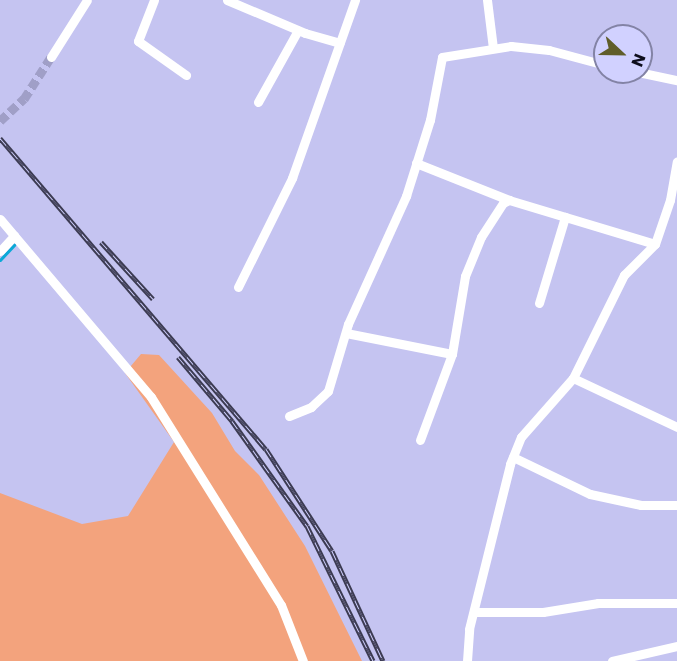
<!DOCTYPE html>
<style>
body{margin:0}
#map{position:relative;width:677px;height:661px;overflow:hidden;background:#c5c4f1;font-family:Poppins,sans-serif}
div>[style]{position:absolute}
.green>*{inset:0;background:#f3a37d}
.stream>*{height:3px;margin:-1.5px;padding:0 1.5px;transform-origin:1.5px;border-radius:1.5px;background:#0ca9d7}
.minor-tunnel>*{height:9px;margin-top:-4.5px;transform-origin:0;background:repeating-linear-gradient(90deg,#a09fc7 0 9px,transparent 0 13.5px)}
.minor>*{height:9px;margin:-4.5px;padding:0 4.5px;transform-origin:4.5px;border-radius:4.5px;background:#fff}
.rail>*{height:5px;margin-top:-2.5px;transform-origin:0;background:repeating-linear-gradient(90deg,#d1d1ff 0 9px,#3c3b52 0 18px);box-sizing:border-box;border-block:2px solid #3c3b52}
span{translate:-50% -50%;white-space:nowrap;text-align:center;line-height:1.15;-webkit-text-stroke:4.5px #d1d1ff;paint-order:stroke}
.north{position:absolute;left:593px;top:24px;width:60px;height:60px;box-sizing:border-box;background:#d1d1ff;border:2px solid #8383a5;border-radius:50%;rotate:112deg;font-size:16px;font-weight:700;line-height:24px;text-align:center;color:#0e0d1d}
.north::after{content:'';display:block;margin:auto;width:21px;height:27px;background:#605d2a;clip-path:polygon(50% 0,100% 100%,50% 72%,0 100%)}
</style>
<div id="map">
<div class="green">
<div style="clip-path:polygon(141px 354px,159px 355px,212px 413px,235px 451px,259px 475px,305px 546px,362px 661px,0 661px,0 493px,82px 524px,128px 516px,174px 442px,125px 373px)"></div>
</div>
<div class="stream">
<div style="left:0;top:260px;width:21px;rotate:-47deg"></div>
</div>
<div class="minor-tunnel">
<div style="left:0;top:121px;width:33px;rotate:-43deg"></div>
<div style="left:24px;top:99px;width:50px;rotate:-57.3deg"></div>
</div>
<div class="minor">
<div style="left:154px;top:0;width:44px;rotate:111.3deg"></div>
<div style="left:138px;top:41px;width:59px;rotate:35.3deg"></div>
<div style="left:227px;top:0;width:85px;rotate:22.9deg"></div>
<div style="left:305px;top:33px;width:36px;rotate:16deg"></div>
<div style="left:487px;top:0;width:48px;rotate:82.9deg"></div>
<div style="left:51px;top:57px;width:67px;rotate:-57.7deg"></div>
<div style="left:638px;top:72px;width:40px;rotate:12deg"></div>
<div style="left:258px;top:102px;width:82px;rotate:-60.9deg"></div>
<div style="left:416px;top:163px;width:100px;rotate:21.7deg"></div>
<div style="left:0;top:219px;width:233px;rotate:49.7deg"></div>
<div style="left:151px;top:397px;width:245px;rotate:58deg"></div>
<div style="left:281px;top:605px;width:60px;rotate:68.6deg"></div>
<div style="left:0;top:251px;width:21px;rotate:-47deg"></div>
<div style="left:238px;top:287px;width:122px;rotate:-63.6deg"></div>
<div style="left:292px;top:178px;width:189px;rotate:-70.5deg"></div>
<div style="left:539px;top:303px;width:90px;rotate:-73.2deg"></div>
<div style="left:346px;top:333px;width:108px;rotate:11.2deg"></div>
<div style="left:573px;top:378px;width:115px;rotate:25.2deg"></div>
<div style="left:289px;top:416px;width:24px;rotate:-22deg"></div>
<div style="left:311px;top:407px;width:23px;rotate:-43deg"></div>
<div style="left:328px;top:391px;width:70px;rotate:-73.4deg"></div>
<div style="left:348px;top:324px;width:141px;rotate:-65.6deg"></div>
<div style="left:406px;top:196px;width:80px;rotate:-72.5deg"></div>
<div style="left:430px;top:120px;width:64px;rotate:-79.2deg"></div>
<div style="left:442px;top:57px;width:70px;rotate:-9.1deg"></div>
<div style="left:511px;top:46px;width:38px;rotate:6deg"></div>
<div style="left:549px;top:50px;width:58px;rotate:15deg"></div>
<div style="left:420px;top:440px;width:92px;rotate:-69.6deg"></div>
<div style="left:452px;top:354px;width:79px;rotate:-80.5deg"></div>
<div style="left:465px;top:276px;width:42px;rotate:-67.7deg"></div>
<div style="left:481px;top:237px;width:40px;rotate:-57.1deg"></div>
<div style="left:503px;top:203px;width:7px;rotate:-27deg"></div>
<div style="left:509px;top:200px;width:152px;rotate:16.8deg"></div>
<div style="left:513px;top:457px;width:85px;rotate:25.7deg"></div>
<div style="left:590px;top:494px;width:52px;rotate:12.2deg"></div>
<div style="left:641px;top:505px;width:36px"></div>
<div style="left:475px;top:612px;width:68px"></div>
<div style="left:543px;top:612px;width:56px;rotate:-9.3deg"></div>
<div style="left:598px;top:603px;width:79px"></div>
<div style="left:467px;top:661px;width:32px;rotate:-86deg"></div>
<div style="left:469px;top:629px;width:170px;rotate:-76deg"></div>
<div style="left:510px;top:464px;width:29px;rotate:-68deg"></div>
<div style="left:521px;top:437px;width:79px;rotate:-48.6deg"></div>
<div style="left:573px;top:378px;width:115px;rotate:-63.7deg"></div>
<div style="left:624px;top:275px;width:44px;rotate:-45deg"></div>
<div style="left:655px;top:244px;width:46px;rotate:-71.2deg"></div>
<div style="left:670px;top:200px;width:39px;rotate:-80deg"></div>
<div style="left:612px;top:661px;width:67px;rotate:-13deg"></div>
</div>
<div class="rail">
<div style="left:0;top:138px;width:409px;rotate:49.5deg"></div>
<div style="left:266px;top:449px;width:121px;rotate:57.1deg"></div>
<div style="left:332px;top:551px;width:121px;rotate:65.1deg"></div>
<div style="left:101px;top:242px;width:77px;rotate:47.6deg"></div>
<div style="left:178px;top:357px;width:84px;rotate:49.8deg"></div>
<div style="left:232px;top:421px;width:129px;rotate:54.5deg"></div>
<div style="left:307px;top:526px;width:150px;rotate:63.9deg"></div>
</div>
<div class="north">N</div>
</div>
